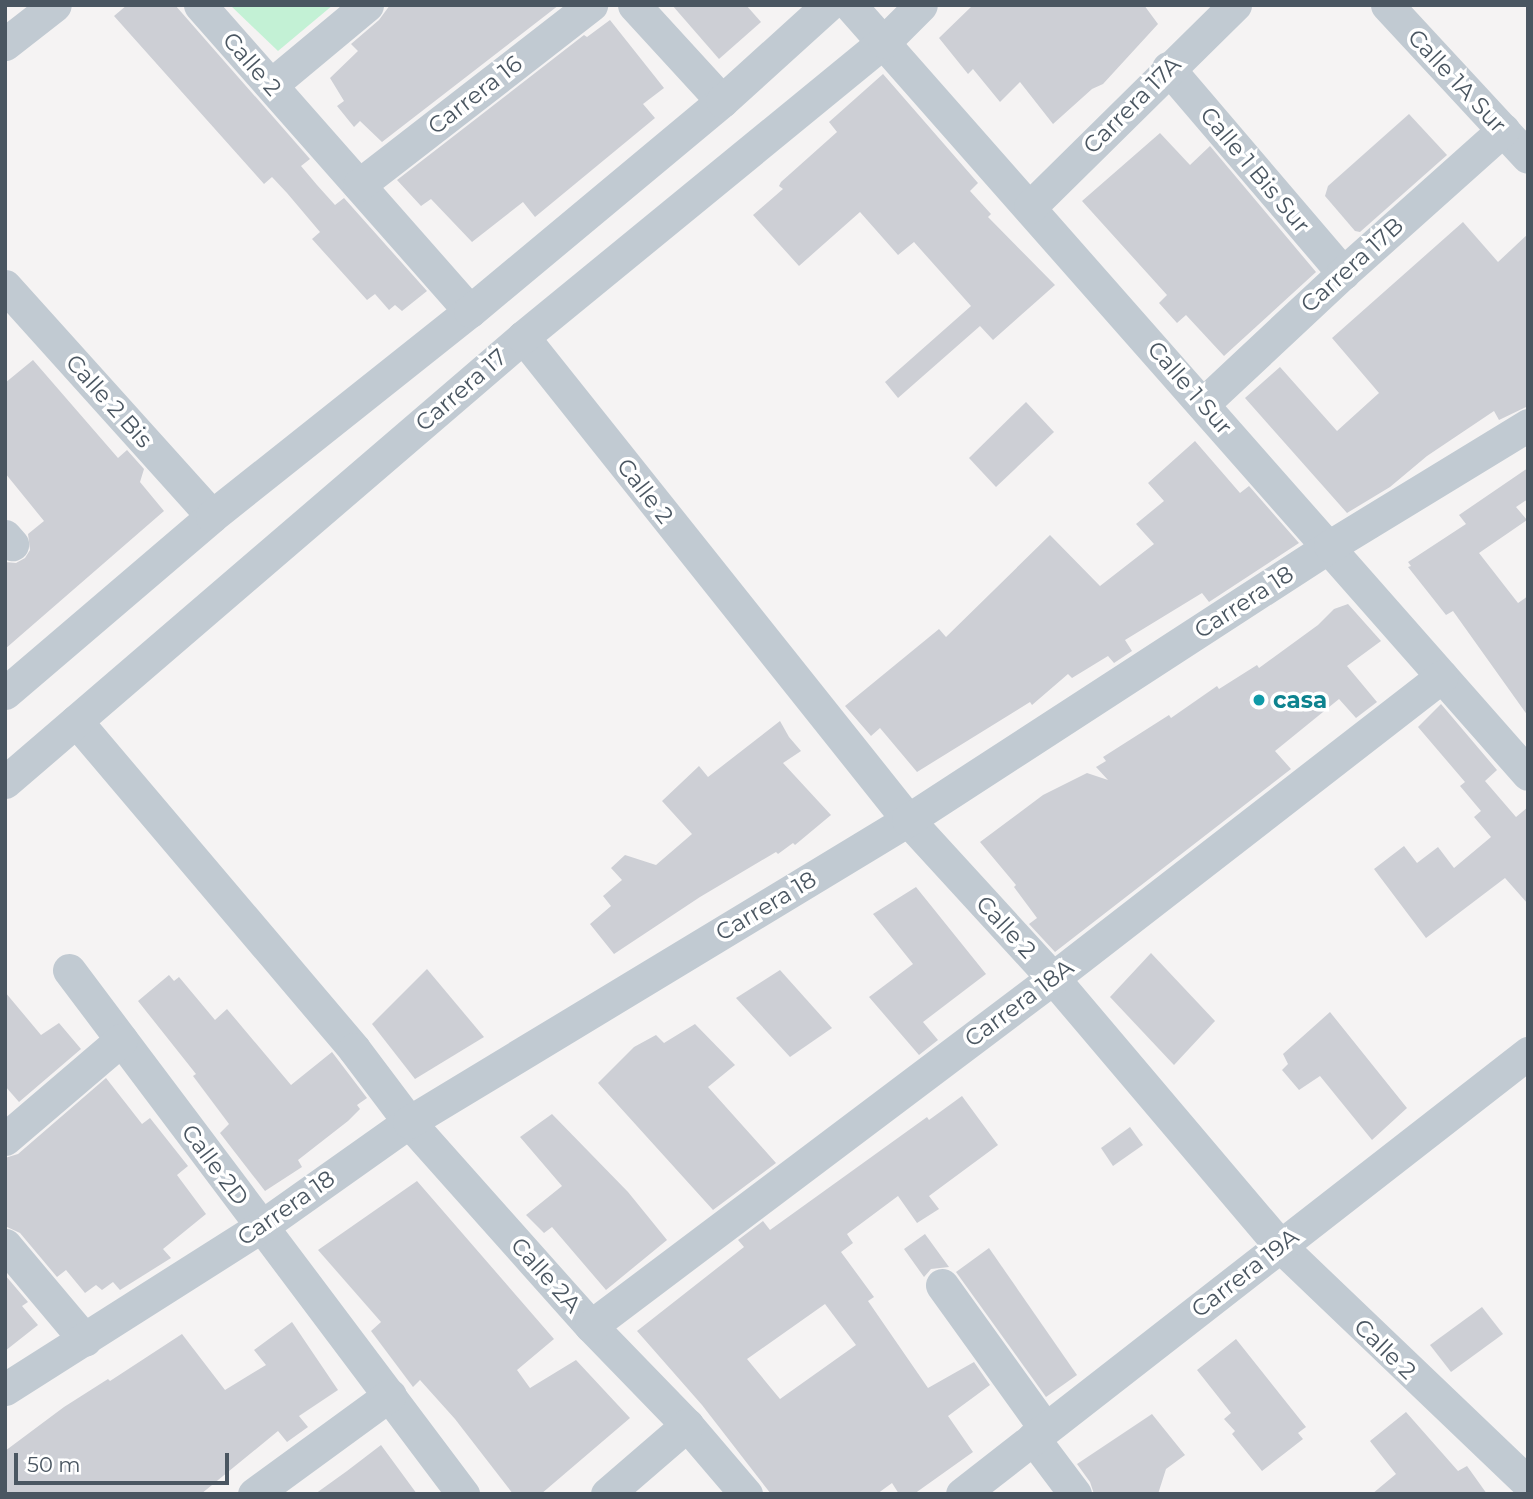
<!DOCTYPE html>
<style>
body{margin:0}
#map{position:relative;width:1533px;height:1499px;overflow:hidden;background:#f5f3f3;font-family:Montserrat,sans-serif}
div>[style]{position:absolute}
.green>*{inset:0;background:#c3f1d5}
.building>*{inset:0;background:#cdcfd5}
.minor>*{height:33px;margin:-16.5px;padding:0 16.5px;transform-origin:16.5px;border-radius:16.5px;background:#c1cad2}
.dots>*{width:19px;height:19px;translate:-50% -50%;box-sizing:border-box;border:4px solid #fff;border-radius:50%}
span{translate:-50% -50%;white-space:nowrap;text-align:center;line-height:1.15;-webkit-text-stroke:7px #fff;paint-order:stroke}
.street-label{font-size:23px;color:#4a5661}
.culture-label{font-size:23px;color:#0d838f;font-weight:700}
.left{translate:0 -50%;text-align:left}
.frame{position:absolute;inset:0;border:7px solid #4a5661;pointer-events:none}
.scale{position:absolute;left:14px;top:1453px;width:215px;height:32px;box-sizing:border-box;border:4px solid #4a5661;border-top:0;padding-left:9px;font-size:21px;line-height:24px;white-space:nowrap;color:#4a5661;-webkit-text-stroke:5px #fff;paint-order:stroke}
</style>
<div id="map">
<div class="green">
<div style="clip-path:polygon(230px 5px,333px 5px,278px 51px)"></div>
</div>
<div class="building">
<div style="clip-path:polygon(127px 5px,175px 5px,310px 159px,301px 166px,317px 185px,335px 205px,344px 198px,427px 291px,402px 311px,395px 305px,389px 310px,375px 294px,367px 300px,312px 239px,320px 232px,287px 193px,272px 177px,264px 184px,114px 16px)"></div>
<div style="clip-path:polygon(390px 5px,559px 5px,382px 142px,360px 121px,354px 127px,337px 106px,344px 101px,330px 78px,358px 51px,351px 44px,379px 20px)"></div>
<div style="clip-path:polygon(672px 5px,746px 5px,761px 22px,719px 59px)"></div>
<div style="clip-path:polygon(973px 5px,1144px 5px,1158px 24px,1103px 84px,1092px 89px,1053px 124px,1020px 82px,1000px 102px,973px 69px,968px 74px,939px 38px)"></div>
<div style="clip-path:polygon(610px 20px,664px 88px,643px 104px,655px 118px,535px 217px,523px 202px,472px 242px,431px 199px,421px 206px,397px 180px,584px 35px,587px 37px)"></div>
<div style="clip-path:polygon(883px 74px,978px 183px,970px 191px,991px 214px,988px 217px,1055px 285px,993px 340px,980px 326px,898px 398px,885px 382px,971px 306px,914px 242px,898px 255px,860px 212px,799px 266px,753px 215px,783px 189px,779px 186px,781px 182px,837px 132px,829px 122px)"></div>
<div style="clip-path:polygon(1409px 114px,1447px 155px,1360px 232px,1355px 231px,1325px 196px,1328px 186px)"></div>
<div style="clip-path:polygon(1160px 133px,1190px 165px,1210px 146px,1316px 272px,1224px 356px,1186px 315px,1177px 323px,1159px 303px,1167px 295px,1082px 201px)"></div>
<div style="clip-path:polygon(1463px 222px,1498px 262px,1528px 234px,1528px 406px,1499px 420px,1494px 411px,1427px 456px,1390px 487px,1347px 513px,1245px 398px,1280px 367px,1337px 431px,1379px 393px,1332px 338px)"></div>
<div style="clip-path:polygon(33px 360px,118px 458px,127px 450px,144px 469px,140px 482px,164px 511px,5px 649px,5px 562px,16px 563px,25px 558px,30px 550px,28px 534px,44px 521px,5px 473px,5px 383px)"></div>
<div style="clip-path:polygon(1026px 402px,1054px 432px,996px 487px,969px 458px)"></div>
<div style="clip-path:polygon(1195px 441px,1240px 493px,1249px 486px,1299px 543px,1209px 602px,1202px 593px,1125px 640px,1132px 651px,1114px 663px,1108px 656px,1072px 678px,1068px 674px,1032px 705px,1030px 702px,917px 772px,880px 728px,871px 736px,845px 706px,939px 629px,946px 637px,1050px 535px,1100px 586px,1154px 544px,1136px 524px,1164px 501px,1148px 483px)"></div>
<div style="clip-path:polygon(1528px 468px,1528px 499px,1516px 507px,1527px 520px,1479px 553px,1518px 603px,1528px 596px,1528px 716px,1453px 611px,1446px 615px,1408px 567px,1411px 566px,1408px 562px,1466px 524px,1459px 515px)"></div>
<div style="clip-path:polygon(1348px 604px,1381px 641px,1347px 666px,1377px 702px,1356px 718px,1339px 699px,1275px 751px,1291px 769px,1055px 952px,1029px 924px,1037px 918px,1014px 887px,1016px 885px,980px 842px,1043px 795px,1087px 773px,1108px 780px,1096px 767px,1106px 761px,1103px 757px,1169px 715px,1171px 718px,1217px 686px,1219px 689px,1257px 665px,1259px 668px,1318px 625px,1334px 609px)"></div>
<div style="clip-path:polygon(1441px 704px,1497px 770px,1485px 781px,1516px 817px,1528px 807px,1528px 904px,1505px 878px,1426px 938px,1374px 869px,1404px 846px,1417px 863px,1438px 847px,1454px 868px,1491px 837px,1474px 817px,1481px 811px,1460px 786px,1465px 782px,1418px 727px)"></div>
<div style="clip-path:polygon(780px 721px,789px 737px,801px 751px,783px 763px,831px 815px,795px 845px,793px 843px,778px 854px,776px 852px,700px 897px,614px 954px,590px 924px,611px 906px,603px 896px,622px 880px,611px 868px,625px 855px,656px 865px,692px 834px,662px 801px,699px 766px,708px 777px)"></div>
<div style="clip-path:polygon(916px 887px,986px 974px,923px 1022px,938px 1040px,919px 1055px,869px 997px,913px 964px,873px 914px)"></div>
<div style="clip-path:polygon(1151px 953px,1215px 1021px,1174px 1065px,1110px 997px)"></div>
<div style="clip-path:polygon(427px 969px,484px 1037px,415px 1079px,372px 1024px)"></div>
<div style="clip-path:polygon(780px 970px,832px 1028px,790px 1057px,736px 998px)"></div>
<div style="clip-path:polygon(169px 975px,174px 981px,179px 977px,215px 1020px,227px 1009px,291px 1085px,332px 1052px,367px 1098px,357px 1105px,360px 1109px,348px 1121px,298px 1160px,302px 1167px,265px 1191px,220px 1133px,229px 1124px,193px 1076px,196px 1074px,138px 1001px)"></div>
<div style="clip-path:polygon(5px 992px,41px 1035px,59px 1023px,81px 1049px,19px 1102px,5px 1086px)"></div>
<div style="clip-path:polygon(1330px 1012px,1407px 1108px,1372px 1140px,1320px 1076px,1299px 1090px,1282px 1070px,1288px 1064px,1283px 1054px)"></div>
<div style="clip-path:polygon(695px 1024px,735px 1065px,708px 1087px,776px 1163px,713px 1210px,598px 1083px,634px 1047px,656px 1035px,664px 1043px)"></div>
<div style="clip-path:polygon(106px 1078px,142px 1124px,150px 1118px,188px 1166px,177px 1175px,206px 1214px,163px 1249px,171px 1258px,120px 1290px,113px 1282px,102px 1290px,96px 1285px,85px 1293px,66px 1270px,57px 1277px,20px 1233px,5px 1226px,5px 1158px,18px 1154px)"></div>
<div style="clip-path:polygon(evenodd,962px 1096px,998px 1145px,929px 1196px,939px 1209px,917px 1223px,898px 1196px,847px 1234px,853px 1243px,841px 1252px,874px 1297px,868px 1301px,928px 1388px,974px 1362px,990px 1385px,948px 1416px,973px 1452px,914px 1494px,899px 1494px,892px 1483px,877px 1494px,771px 1494px,702px 1405px,637px 1331px,744px 1247px,738px 1240px,763px 1221px,770px 1230px,927px 1117px,929px 1120px,962px 1096px,825px 1304px,856px 1345px,780px 1399px,747px 1359px,825px 1304px)"></div>
<div style="clip-path:polygon(552px 1114px,628px 1192px,667px 1240px,606px 1290px,552px 1227px,544px 1233px,526px 1215px,562px 1186px,520px 1137px)"></div>
<div style="clip-path:polygon(1130px 1127px,1143px 1145px,1113px 1166px,1101px 1148px)"></div>
<div style="clip-path:polygon(417px 1181px,554px 1339px,517px 1370px,530px 1388px,576px 1360px,630px 1418px,541px 1494px,513px 1494px,455px 1419px,420px 1380px,413px 1387px,371px 1331px,381px 1322px,318px 1250px)"></div>
<div style="clip-path:polygon(925px 1234px,949px 1267px,931px 1269px,924px 1277px,904px 1249px)"></div>
<div style="clip-path:polygon(989px 1248px,1077px 1375px,1046px 1397px,956px 1272px)"></div>
<div style="clip-path:polygon(5px 1275px,28px 1302px,22px 1306px,38px 1325px,5px 1351px)"></div>
<div style="clip-path:polygon(1482px 1307px,1503px 1334px,1451px 1372px,1430px 1345px)"></div>
<div style="clip-path:polygon(292px 1322px,338px 1390px,299px 1416px,308px 1427px,287px 1442px,278px 1431px,201px 1494px,5px 1494px,5px 1451px,64px 1407px,108px 1379px,110px 1381px,182px 1334px,225px 1390px,266px 1365px,254px 1350px)"></div>
<div style="clip-path:polygon(1236px 1339px,1306px 1427px,1298px 1433px,1303px 1439px,1262px 1471px,1232px 1434px,1235px 1431px,1224px 1419px,1231px 1413px,1197px 1370px)"></div>
<div style="clip-path:polygon(1406px 1412px,1458px 1471px,1467px 1466px,1487px 1494px,1372px 1494px,1396px 1474px,1370px 1441px)"></div>
<div style="clip-path:polygon(1152px 1414px,1185px 1455px,1166px 1469px,1158px 1494px,1094px 1494px,1090px 1482px,1077px 1464px)"></div>
<div style="clip-path:polygon(381px 1445px,417px 1494px,315px 1494px,347px 1471px)"></div>
</div>
<div class="minor">
<div style="left:200px;top:5px;width:408px;rotate:48.6deg"></div>
<div style="left:634px;top:5px;width:130px;rotate:47.5deg"></div>
<div style="left:850px;top:5px;width:1025px;rotate:48.6deg"></div>
<div style="left:1387px;top:5px;width:207px;rotate:47.2deg"></div>
<div style="left:5px;top:44px;width:63px;rotate:-38deg"></div>
<div style="left:1168px;top:68px;width:270px;rotate:49.5deg"></div>
<div style="left:271px;top:85px;width:125px;rotate:-39.8deg"></div>
<div style="left:359px;top:185px;width:294px;rotate:-37.8deg"></div>
<div style="left:1030px;top:207px;width:288px;rotate:-44.6deg"></div>
<div style="left:5px;top:286px;width:309px;rotate:48deg"></div>
<div style="left:523px;top:337px;width:618px;rotate:51.44deg"></div>
<div style="left:908px;top:820px;width:214px;rotate:47.5deg"></div>
<div style="left:1053px;top:978px;width:351px;rotate:49.7deg"></div>
<div style="left:1280px;top:1246px;width:343px;rotate:43.7deg"></div>
<div style="left:1204px;top:403px;width:190px;rotate:-43.1deg"></div>
<div style="left:1343px;top:273px;width:215px;rotate:-41.8deg"></div>
<div style="left:5px;top:536px;width:11px;rotate:49deg"></div>
<div style="left:5px;top:693px;width:272px;rotate:-40.5deg"></div>
<div style="left:212px;top:516px;width:330px;rotate:-38.5deg"></div>
<div style="left:470px;top:311px;width:328px;rotate:-39.8deg"></div>
<div style="left:722px;top:101px;width:143px;rotate:-42.2deg"></div>
<div style="left:76px;top:721px;width:430px;rotate:49.7deg"></div>
<div style="left:354px;top:1049px;width:91px;rotate:53deg"></div>
<div style="left:409px;top:1122px;width:273px;rotate:48.3deg"></div>
<div style="left:591px;top:1326px;width:138px;rotate:45.9deg"></div>
<div style="left:687px;top:1425px;width:91px;rotate:49.5deg"></div>
<div style="left:5px;top:782px;width:683px;rotate:-40.66deg"></div>
<div style="left:523px;top:337px;width:466px;rotate:-39.3deg"></div>
<div style="left:884px;top:42px;width:52px;rotate:-45deg"></div>
<div style="left:69px;top:970px;width:656px;rotate:53.06deg"></div>
<div style="left:5px;top:1139px;width:153px;rotate:-40.5deg"></div>
<div style="left:5px;top:1245px;width:124px;rotate:49.9deg"></div>
<div style="left:942px;top:1285px;width:175px;rotate:54.3deg"></div>
<div style="left:591px;top:1326px;width:578px;rotate:-36.99deg"></div>
<div style="left:1053px;top:978px;width:492px;rotate:-37.8deg"></div>
<div style="left:5px;top:1389px;width:304px;rotate:-32.4deg"></div>
<div style="left:262px;top:1226px;width:180px;rotate:-35.3deg"></div>
<div style="left:409px;top:1122px;width:583px;rotate:-31.18deg"></div>
<div style="left:908px;top:820px;width:503px;rotate:-33deg"></div>
<div style="left:1330px;top:546px;width:232px;rotate:-31.4deg"></div>
<div style="left:1033px;top:1438px;width:70px;rotate:53.1deg"></div>
<div style="left:254px;top:1494px;width:168px;rotate:-36.1deg"></div>
<div style="left:607px;top:1494px;width:106px;rotate:-40.8deg"></div>
<div style="left:962px;top:1494px;width:718px;rotate:-37.92deg"></div>
</div>
<div class="dots">
<div style="left:1259px;top:700px;background:#0f9aa8"></div>
</div>
<div class="street-label">
<span style="left:252px;top:64px;rotate:49deg">Calle 2</span>
<span style="left:1457px;top:81px;rotate:47deg">Calle 1A Sur</span>
<span style="left:475px;top:95px;rotate:-38deg">Carrera 16</span>
<span style="left:1132px;top:105px;rotate:-45deg">Carrera 17A</span>
<span style="left:1255px;top:170px;rotate:50deg">Calle 1 Bis Sur</span>
<span style="left:1352px;top:265px;rotate:-42deg">Carrera 17B</span>
<span style="left:1190px;top:388px;rotate:49deg">Calle 1 Sur</span>
<span style="left:461px;top:390px;rotate:-41deg">Carrera 17</span>
<span style="left:109px;top:401px;rotate:48deg">Calle 2 Bis</span>
<span style="left:645px;top:491px;rotate:52deg">Calle 2</span>
<span style="left:1244px;top:602px;rotate:-33deg">Carrera 18</span>
<span style="left:766px;top:906px;rotate:-31deg">Carrera 18</span>
<span style="left:1006px;top:927px;rotate:47deg">Calle 2</span>
<span style="left:1019px;top:1003px;rotate:-37deg">Carrera 18A</span>
<span style="left:215px;top:1165px;rotate:53deg">Calle 2D</span>
<span style="left:286px;top:1208px;rotate:-35deg">Carrera 18</span>
<span style="left:1245px;top:1273px;rotate:-38deg">Carrera 19A</span>
<span style="left:546px;top:1275px;rotate:48deg">Calle 2A</span>
<span style="left:1385px;top:1349px;rotate:44deg">Calle 2</span>
</div>
<div class="culture-label">
<span class="left" style="left:1273px;top:700px">casa</span>
</div>
<div class="frame"></div>
<div class="scale">50 m</div>
</div>
